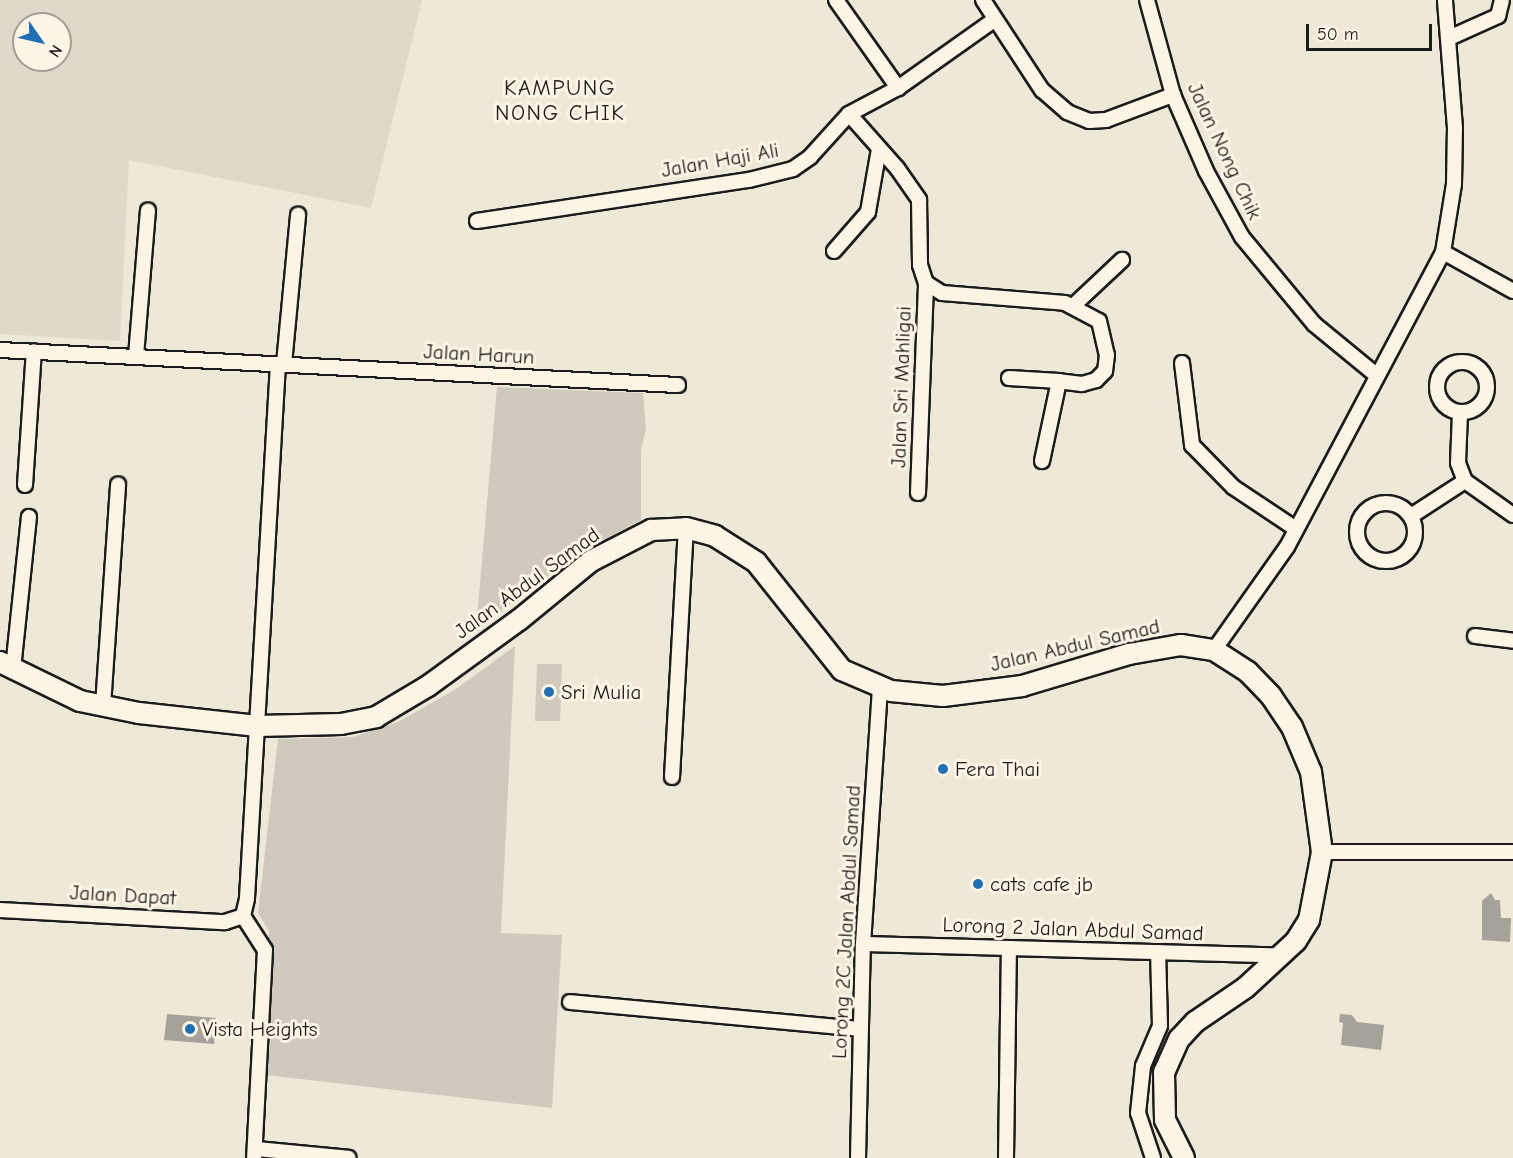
<!DOCTYPE html>
<style>
body{margin:0}
#map{position:relative;width:1513px;height:1158px;overflow:hidden;background:#eee8d9;font-family:"Comic Neue",sans-serif}
div>[style]{position:absolute}
.built>*{inset:0;background:#ded9cb}
.green>*{inset:0;background:#cfcabd}
.water>*{inset:0;background:#a7a299}
.roads{filter:drop-shadow(2px 0 #1c1c1c) drop-shadow(-2px 0 #1c1c1c) drop-shadow(0 2px #1c1c1c) drop-shadow(0 -2px #1c1c1c)}
.street>*{height:14px;margin:-7px;padding:0 7px;transform-origin:7px;border-radius:7px;background:#fcf5e5}
.street>.ring{margin:-7px;padding:0;box-sizing:content-box;background:none;border:14px solid #fcf5e5;border-radius:50%}
.secondary>*{height:20px;margin:-10px;padding:0 10px;transform-origin:10px;border-radius:10px;background:#fcf5e5}
.dots>*{width:16px;height:16px;translate:-50% -50%;box-sizing:border-box;border:3px solid #fcf5e5;border-radius:50%}
span{translate:-50% -50%;white-space:nowrap;text-align:center;line-height:1.15;-webkit-text-stroke:6px #fcf5e5;paint-order:stroke}
.street-label{font-size:21px;color:#1c1c1c}
.poi-label{font-size:21px;color:#1c1c1c}
.left{translate:0 -50%;text-align:left}
.neighbourhood-label{font-size:22px;color:#1c1c1c;letter-spacing:1.5px}
.north{position:absolute;left:12px;top:12px;width:60px;height:60px;box-sizing:border-box;background:#fcf5e5;border:2px solid #a29e95;border-radius:50%;rotate:124deg;font-size:16px;font-weight:700;line-height:24px;text-align:center;color:#1c1c1c}
.north::after{content:'';display:block;margin:auto;width:21px;height:27px;background:#1f6fb2;clip-path:polygon(50% 0,100% 100%,50% 72%,0 100%)}
.scale{position:absolute;left:1306px;top:24px;width:126px;height:27px;box-sizing:border-box;border:3px solid #1c1c1c;border-top:0;padding-left:8px;font-size:18px;line-height:21px;white-space:nowrap;color:#1c1c1c;-webkit-text-stroke:4px #fcf5e5;paint-order:stroke}
</style>
<div id="map">
<div class="built">
<div style="clip-path:polygon(evenodd,0 0,422px 0,371px 208px,129px 160px,120px 341px,0 334px,0 0,24px 24px,60px 24px,60px 60px,24px 60px,24px 24px)"></div>
</div>
<div class="green">
<div style="clip-path:polygon(497px 387px,643px 393px,646px 429px,641px 450px,641px 520px,578px 553px,476px 630px)"></div>
<div style="clip-path:polygon(515px 646px,501px 933px,562px 935px,552px 1108px,266px 1075px,269px 931px,258px 913px,278px 739px,353px 737px,398px 722px,456px 689px)"></div>
<div style="clip-path:polygon(537px 664px,562px 664px,560px 721px,535px 721px)"></div>
</div>
<div class="water">
<div style="clip-path:polygon(1491px 893px,1495px 900px,1500px 900px,1501px 918px,1511px 918px,1510px 942px,1482px 940px,1482px 901px)"></div>
<div style="clip-path:polygon(167px 1014px,216px 1018px,214px 1044px,164px 1040px)"></div>
<div style="clip-path:polygon(1340px 1014px,1352px 1015px,1357px 1022px,1384px 1025px,1381px 1050px,1341px 1045px,1343px 1023px,1339px 1022px)"></div>
</div>
<div class="roads">
<div class="street">
<div style="left:836px;top:0;width:108px;rotate:54.8deg"></div>
<div style="left:983px;top:0;width:108px;rotate:56.8deg"></div>
<div style="left:1042px;top:90px;width:33px;rotate:41deg"></div>
<div style="left:1067px;top:112px;width:24px;rotate:22deg"></div>
<div style="left:1089px;top:121px;width:17px;rotate:-3deg"></div>
<div style="left:1106px;top:120px;width:72px;rotate:-20.5deg"></div>
<div style="left:1147px;top:0;width:98px;rotate:74.7deg"></div>
<div style="left:1173px;top:95px;width:83px;rotate:66.5deg"></div>
<div style="left:1206px;top:171px;width:75px;rotate:61.4deg"></div>
<div style="left:1242px;top:237px;width:113px;rotate:50.4deg"></div>
<div style="left:1314px;top:324px;width:80px;rotate:39.4deg"></div>
<div style="left:1449px;top:38px;width:54px;rotate:-24.2deg"></div>
<div style="left:1498px;top:16px;width:16px;rotate:-76deg"></div>
<div style="left:849px;top:114px;width:72px;rotate:48.4deg"></div>
<div style="left:897px;top:168px;width:39px;rotate:55deg"></div>
<div style="left:919px;top:200px;width:65px;rotate:89.1deg"></div>
<div style="left:920px;top:265px;width:19px;rotate:72deg"></div>
<div style="left:926px;top:283px;width:19px;rotate:32deg"></div>
<div style="left:942px;top:293px;width:123px;rotate:4.6deg"></div>
<div style="left:1065px;top:303px;width:38px;rotate:28deg"></div>
<div style="left:1099px;top:321px;width:35px;rotate:77deg"></div>
<div style="left:1107px;top:355px;width:16px;rotate:97deg"></div>
<div style="left:1105px;top:371px;width:13px;rotate:135deg"></div>
<div style="left:1096px;top:380px;width:15px;rotate:164deg"></div>
<div style="left:1082px;top:384px;width:23px;rotate:-173deg"></div>
<div style="left:1059px;top:381px;width:82px;rotate:102deg"></div>
<div style="left:477px;top:221px;width:275px;rotate:-8.6deg"></div>
<div style="left:749px;top:180px;width:45px;rotate:-14deg"></div>
<div style="left:793px;top:169px;width:21px;rotate:-35deg"></div>
<div style="left:810px;top:157px;width:58px;rotate:-47.8deg"></div>
<div style="left:849px;top:114px;width:55px;rotate:-28deg"></div>
<div style="left:898px;top:88px;width:118px;rotate:-35.3deg"></div>
<div style="left:834px;top:251px;width:52px;rotate:-48.9deg"></div>
<div style="left:868px;top:212px;width:64px;rotate:-80.1deg"></div>
<div style="left:1443px;top:252px;width:80px;rotate:29.1deg"></div>
<div style="left:1074px;top:305px;width:66px;rotate:-43.2deg"></div>
<div style="left:0;top:350px;width:679px;rotate:2.96deg"></div>
<div style="left:136px;top:356px;width:146px;rotate:-85.3deg"></div>
<div class="ring" style="left:1437px;top:362px;width:36px;height:36px"></div>
<div style="left:1182px;top:363px;width:83px;rotate:83deg"></div>
<div style="left:1192px;top:445px;width:59px;rotate:45.7deg"></div>
<div style="left:1233px;top:487px;width:76px;rotate:33.7deg"></div>
<div style="left:284px;top:364px;width:150px;rotate:-84.6deg"></div>
<div style="left:1009px;top:378px;width:50px;rotate:3.4deg"></div>
<div style="left:1460px;top:413px;width:50px;rotate:92.3deg"></div>
<div style="left:1458px;top:463px;width:19px;rotate:69deg"></div>
<div style="left:1465px;top:481px;width:59px;rotate:35.3deg"></div>
<div style="left:25px;top:485px;width:134px;rotate:-86.2deg"></div>
<div style="left:918px;top:493px;width:210px;rotate:-87.8deg"></div>
<div class="ring" style="left:1357px;top:503px;width:44px;height:44px"></div>
<div style="left:1411px;top:516px;width:64px;rotate:-32.9deg"></div>
<div style="left:1475px;top:636px;width:38px;rotate:7deg"></div>
<div style="left:1214px;top:650px;width:126px;rotate:-54.7deg"></div>
<div style="left:1287px;top:547px;width:334px;rotate:-62.1deg"></div>
<div style="left:1443px;top:252px;width:69px;rotate:-80.8deg"></div>
<div style="left:1454px;top:184px;width:56px;rotate:-89deg"></div>
<div style="left:1455px;top:128px;width:128px;rotate:-94.5deg"></div>
<div style="left:13px;top:669px;width:153px;rotate:-84deg"></div>
<div style="left:103px;top:706px;width:222px;rotate:-86.1deg"></div>
<div style="left:672px;top:777px;width:249px;rotate:-86.8deg"></div>
<div style="left:1322px;top:852px;width:191px"></div>
<div style="left:0;top:910px;width:225px;rotate:3.1deg"></div>
<div style="left:225px;top:922px;width:19px;rotate:-18deg"></div>
<div style="left:243px;top:916px;width:18px;rotate:-77deg"></div>
<div style="left:247px;top:898px;width:535px;rotate:-86.68deg"></div>
<div style="left:243px;top:916px;width:40px;rotate:57.1deg"></div>
<div style="left:265px;top:950px;width:208px;rotate:93deg"></div>
<div style="left:863px;top:944px;width:418px;rotate:1.6deg"></div>
<div style="left:570px;top:1002px;width:292px;rotate:5.3deg"></div>
<div style="left:256px;top:1149px;width:93px;rotate:5.5deg"></div>
<div style="left:858px;top:1158px;width:214px;rotate:-88.7deg"></div>
<div style="left:863px;top:944px;width:257px;rotate:-86.2deg"></div>
<div style="left:1006px;top:1158px;width:210px;rotate:-89.2deg"></div>
<div style="left:1153px;top:1158px;width:47px;rotate:-108.4deg"></div>
<div style="left:1138px;top:1113px;width:47px;rotate:-83.9deg"></div>
<div style="left:1143px;top:1066px;width:43px;rotate:-67deg"></div>
<div style="left:1160px;top:1026px;width:74px;rotate:-91.5deg"></div>
</div>
<div class="secondary">
<div style="left:0;top:662px;width:89px;rotate:26deg"></div>
<div style="left:80px;top:701px;width:60px;rotate:11.5deg"></div>
<div style="left:139px;top:713px;width:119px;rotate:6.3deg"></div>
<div style="left:257px;top:726px;width:84px;rotate:-1.4deg"></div>
<div style="left:341px;top:724px;width:36px;rotate:-11deg"></div>
<div style="left:376px;top:717px;width:61px;rotate:-30.8deg"></div>
<div style="left:428px;top:686px;width:112px;rotate:-36deg"></div>
<div style="left:519px;top:620px;width:93px;rotate:-39.3deg"></div>
<div style="left:591px;top:561px;width:68px;rotate:-27.3deg"></div>
<div style="left:651px;top:530px;width:35px;rotate:-3deg"></div>
<div style="left:686px;top:528px;width:30px;rotate:15deg"></div>
<div style="left:715px;top:536px;width:49px;rotate:32.4deg"></div>
<div style="left:756px;top:562px;width:138px;rotate:51.5deg"></div>
<div style="left:842px;top:670px;width:53px;rotate:23.2deg"></div>
<div style="left:891px;top:691px;width:52px;rotate:5.5deg"></div>
<div style="left:943px;top:696px;width:80px;rotate:-7.2deg"></div>
<div style="left:1022px;top:686px;width:112px;rotate:-16.7deg"></div>
<div style="left:1129px;top:654px;width:53px;rotate:-9.8deg"></div>
<div style="left:1181px;top:645px;width:33px;rotate:9deg"></div>
<div style="left:1214px;top:650px;width:40px;rotate:32.9deg"></div>
<div style="left:1248px;top:672px;width:33px;rotate:46deg"></div>
<div style="left:1271px;top:696px;width:37px;rotate:56deg"></div>
<div style="left:1292px;top:727px;width:49px;rotate:67.1deg"></div>
<div style="left:1311px;top:772px;width:81px;rotate:82.2deg"></div>
<div style="left:1322px;top:852px;width:69px;rotate:100.8deg"></div>
<div style="left:1309px;top:920px;width:25px;rotate:122deg"></div>
<div style="left:1296px;top:941px;width:69px;rotate:137.3deg"></div>
<div style="left:1245px;top:988px;width:60px;rotate:145.8deg"></div>
<div style="left:1195px;top:1022px;width:23px;rotate:133deg"></div>
<div style="left:1179px;top:1039px;width:36px;rotate:114deg"></div>
<div style="left:1164px;top:1072px;width:48px;rotate:88.8deg"></div>
<div style="left:1165px;top:1120px;width:42px;rotate:63.4deg"></div>
</div>
</div>
<div class="dots">
<div style="left:549px;top:692px;background:#1f6fb2"></div>
<div style="left:943px;top:769px;background:#1f6fb2"></div>
<div style="left:978px;top:884px;background:#1f6fb2"></div>
<div style="left:190px;top:1029px;background:#1f6fb2"></div>
</div>
<div class="street-label">
<span style="left:1225px;top:151px;rotate:65deg">Jalan Nong Chik</span>
<span style="left:720px;top:160px;rotate:-10deg">Jalan Haji Ali</span>
<span style="left:479px;top:354px;rotate:3deg">Jalan Harun</span>
<span style="left:901px;top:387px;rotate:-88deg">Jalan Sri Mahligai</span>
<span style="left:527px;top:583px;rotate:-36deg">Jalan Abdul Samad</span>
<span style="left:1075px;top:645px;rotate:-13deg">Jalan Abdul Samad</span>
<span style="left:123px;top:895px;rotate:3deg">Jalan Dapat</span>
<span style="left:846px;top:922px;rotate:-87deg">Lorong 2C Jalan Abdul Samad</span>
<span style="left:1073px;top:929px;rotate:2deg">Lorong 2 Jalan Abdul Samad</span>
</div>
<div class="poi-label">
<span class="left" style="left:561px;top:692px">Sri Mulia</span>
<span class="left" style="left:955px;top:769px">Fera Thai</span>
<span class="left" style="left:990px;top:884px">cats cafe jb</span>
<span class="left" style="left:202px;top:1029px">Vista Heights</span>
</div>
<div class="neighbourhood-label">
<span style="left:560px;top:101px">KAMPUNG<br>NONG CHIK</span>
</div>
<div class="north">N</div>
<div class="scale">50 m</div>
</div>
